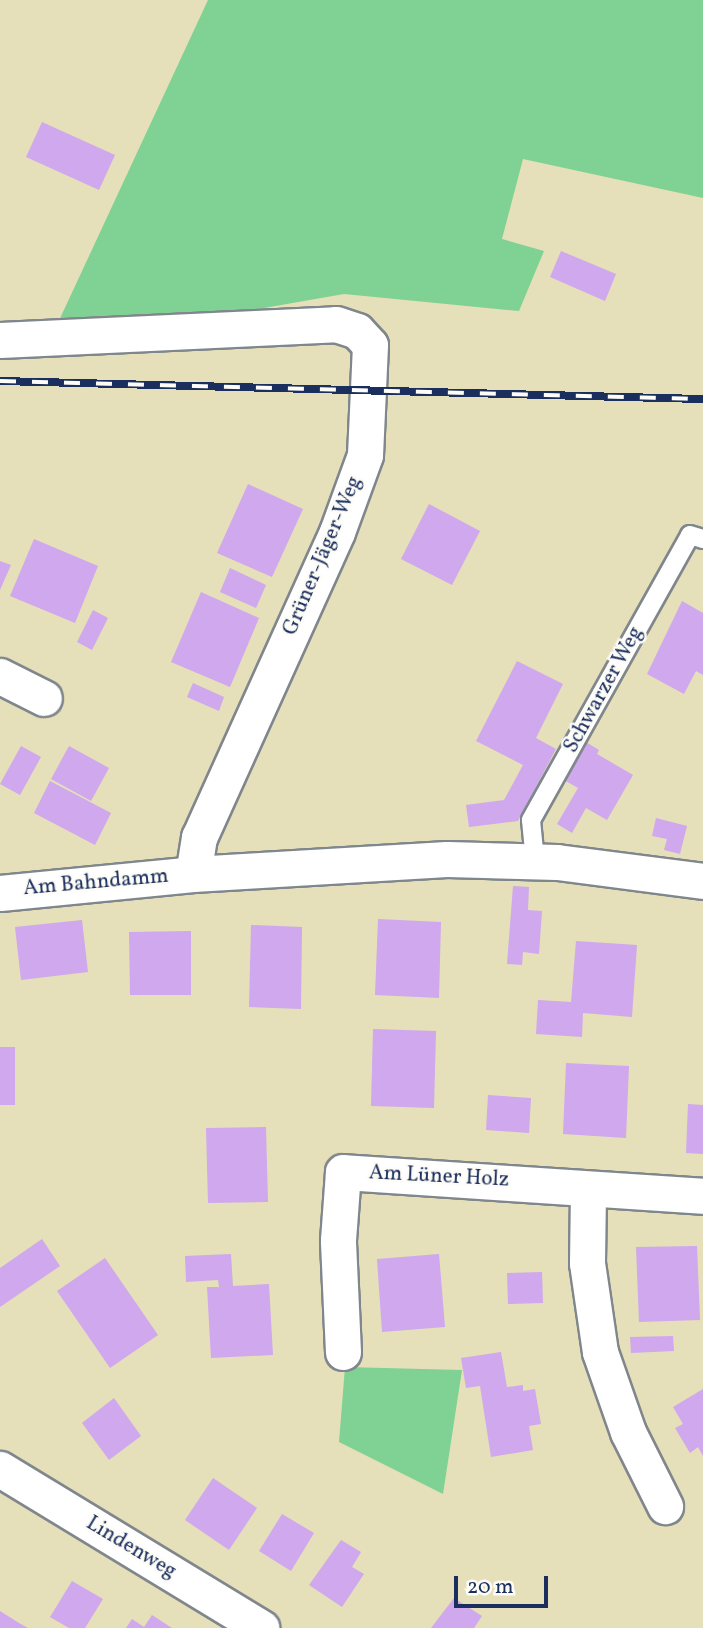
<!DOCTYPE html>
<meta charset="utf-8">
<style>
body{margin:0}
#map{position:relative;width:703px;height:1628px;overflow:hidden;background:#e5dfba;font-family:Vollkorn,serif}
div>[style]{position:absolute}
.green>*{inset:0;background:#7fd294}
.building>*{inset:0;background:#cfa8ed}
.roads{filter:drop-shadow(2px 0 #80878c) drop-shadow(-2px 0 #80878c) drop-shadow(0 2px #80878c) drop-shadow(0 -2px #80878c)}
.lane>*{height:18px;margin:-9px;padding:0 9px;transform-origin:9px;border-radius:9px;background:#fff}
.street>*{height:35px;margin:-17.5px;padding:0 17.5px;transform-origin:17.5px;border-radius:17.5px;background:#fff}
.rail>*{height:8px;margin-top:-4px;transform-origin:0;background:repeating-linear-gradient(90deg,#fdfcf7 0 16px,#1b2f5e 0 32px);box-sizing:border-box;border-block:2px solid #1b2f5e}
span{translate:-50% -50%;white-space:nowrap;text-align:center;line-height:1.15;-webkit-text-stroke:5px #fdfcf7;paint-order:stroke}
.street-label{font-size:21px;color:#1b2f5e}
.scale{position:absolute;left:454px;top:1576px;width:94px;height:32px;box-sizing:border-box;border:4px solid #1b2f5e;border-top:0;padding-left:9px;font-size:21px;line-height:24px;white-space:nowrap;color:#1b2f5e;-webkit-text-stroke:5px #fdfcf7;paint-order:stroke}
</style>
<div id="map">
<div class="green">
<div style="clip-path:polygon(208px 0,703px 0,703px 198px,523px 159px,502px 239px,544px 251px,519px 311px,344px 294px,179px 323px,56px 327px)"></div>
<div style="clip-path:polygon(345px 1367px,462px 1370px,443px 1494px,339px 1442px)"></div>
</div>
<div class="building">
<div style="clip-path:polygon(42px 122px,115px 155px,99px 190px,26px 157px)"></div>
<div style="clip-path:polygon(561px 251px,616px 274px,605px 301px,550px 277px)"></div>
<div style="clip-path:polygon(248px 484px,303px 509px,272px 577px,217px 553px)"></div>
<div style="clip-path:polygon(429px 504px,480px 531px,452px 585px,401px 559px)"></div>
<div style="clip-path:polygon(34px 539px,98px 566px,75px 623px,10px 596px)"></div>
<div style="clip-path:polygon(0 561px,11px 565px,0 590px)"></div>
<div style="clip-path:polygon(230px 568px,266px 585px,256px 608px,220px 592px)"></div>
<div style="clip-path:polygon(201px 592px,259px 618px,230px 687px,171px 662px)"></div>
<div style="clip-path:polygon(682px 601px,703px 613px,703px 675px,696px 671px,684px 694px,647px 674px)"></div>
<div style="clip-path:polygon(93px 610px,108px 618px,92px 650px,77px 642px)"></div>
<div style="clip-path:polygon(517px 661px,563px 684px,536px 738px,556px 749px,518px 821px,469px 827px,466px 805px,504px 800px,523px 765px,476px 741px)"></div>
<div style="clip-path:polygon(193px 683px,224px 697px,219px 711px,187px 697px)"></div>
<div style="clip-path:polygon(586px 742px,599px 750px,597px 754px,633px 775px,607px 820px,586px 808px,572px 833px,557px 824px,578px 788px,564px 780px)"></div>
<div style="clip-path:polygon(21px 746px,41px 757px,20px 795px,0 784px)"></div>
<div style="clip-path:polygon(69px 746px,109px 768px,91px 801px,51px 779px)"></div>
<div style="clip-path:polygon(50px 781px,111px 813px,95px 845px,34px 813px)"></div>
<div style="clip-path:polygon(656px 818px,687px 826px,680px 854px,664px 850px,667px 839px,652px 836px)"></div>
<div style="clip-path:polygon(513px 886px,529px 887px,528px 910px,542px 911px,539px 954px,523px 952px,522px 965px,507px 964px)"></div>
<div style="clip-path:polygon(378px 919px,441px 922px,439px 998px,375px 995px)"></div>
<div style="clip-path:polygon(82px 920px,88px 972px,21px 980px,15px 927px)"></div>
<div style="clip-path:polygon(251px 925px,302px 927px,301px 1009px,249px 1007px)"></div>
<div style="clip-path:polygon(191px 931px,191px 995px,130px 995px,129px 932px)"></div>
<div style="clip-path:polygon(576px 941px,637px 945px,632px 1017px,583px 1013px,582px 1037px,536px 1034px,538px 1000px,571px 1002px)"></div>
<div style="clip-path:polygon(373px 1029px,436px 1031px,434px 1108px,371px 1106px)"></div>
<div style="clip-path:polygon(0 1047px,15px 1047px,15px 1105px,0 1105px)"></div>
<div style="clip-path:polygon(566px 1063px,629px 1066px,626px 1138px,563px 1134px)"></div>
<div style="clip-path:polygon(488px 1095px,531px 1098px,529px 1133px,486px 1130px)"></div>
<div style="clip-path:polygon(688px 1104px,703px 1105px,703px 1154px,686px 1153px)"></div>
<div style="clip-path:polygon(266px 1127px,268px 1202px,208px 1203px,206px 1128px)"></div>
<div style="clip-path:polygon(42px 1239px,60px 1266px,0 1307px,0 1268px)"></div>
<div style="clip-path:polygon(697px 1246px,700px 1320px,639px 1322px,636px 1247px)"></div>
<div style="clip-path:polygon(231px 1254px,233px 1286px,269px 1284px,273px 1355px,211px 1358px,207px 1287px,219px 1287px,218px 1280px,186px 1282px,185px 1256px)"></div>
<div style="clip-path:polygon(439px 1254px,445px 1327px,382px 1332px,377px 1259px)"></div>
<div style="clip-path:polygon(105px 1258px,158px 1335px,110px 1368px,57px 1291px)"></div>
<div style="clip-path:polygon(542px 1272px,543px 1303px,508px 1304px,507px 1273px)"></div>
<div style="clip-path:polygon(673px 1336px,674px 1351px,631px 1353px,630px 1337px)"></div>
<div style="clip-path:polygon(501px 1352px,507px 1387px,523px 1385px,523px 1391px,535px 1389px,541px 1424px,529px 1426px,533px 1450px,491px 1457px,480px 1386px,466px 1388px,461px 1358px)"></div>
<div style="clip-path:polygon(703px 1389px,703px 1456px,698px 1447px,690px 1453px,675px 1428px,683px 1424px,673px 1407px)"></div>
<div style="clip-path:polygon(114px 1398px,141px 1436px,109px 1460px,82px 1423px)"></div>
<div style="clip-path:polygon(213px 1478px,257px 1508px,229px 1550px,185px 1520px)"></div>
<div style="clip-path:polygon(282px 1514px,314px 1533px,291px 1571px,259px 1551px)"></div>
<div style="clip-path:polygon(341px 1540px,361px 1552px,352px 1567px,364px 1574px,342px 1607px,309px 1585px)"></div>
<div style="clip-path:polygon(72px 1581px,103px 1599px,85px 1628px,69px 1628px,50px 1617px)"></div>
<div style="clip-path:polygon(454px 1598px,482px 1616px,474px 1628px,431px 1628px)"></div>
<div style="clip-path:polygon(0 1611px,19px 1623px,28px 1628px,0 1628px)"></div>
<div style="clip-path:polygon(152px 1615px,172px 1628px,126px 1628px,132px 1619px,144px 1627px)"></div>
</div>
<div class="roads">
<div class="lane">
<div style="left:535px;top:861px;width:41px;rotate:-95.6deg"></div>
<div style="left:531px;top:820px;width:326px;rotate:-60.8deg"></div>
<div style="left:690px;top:535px;width:14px;rotate:17deg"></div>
</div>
<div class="street">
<div style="left:0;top:340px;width:336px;rotate:-2.7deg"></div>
<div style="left:336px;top:324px;width:22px;rotate:18deg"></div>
<div style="left:357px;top:331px;width:19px;rotate:47deg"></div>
<div style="left:370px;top:345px;width:110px;rotate:92.6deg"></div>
<div style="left:365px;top:455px;width:82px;rotate:110deg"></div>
<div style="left:337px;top:532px;width:335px;rotate:114.3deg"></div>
<div style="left:199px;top:837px;width:37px;rotate:99deg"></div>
<div style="left:0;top:676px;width:49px;rotate:26.6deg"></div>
<div style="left:0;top:893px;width:194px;rotate:-5.6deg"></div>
<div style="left:193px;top:874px;width:254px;rotate:-3.4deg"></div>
<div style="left:447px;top:859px;width:110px;rotate:1.6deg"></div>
<div style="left:557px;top:862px;width:147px;rotate:7.4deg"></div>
<div style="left:588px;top:1191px;width:72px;rotate:90.8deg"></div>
<div style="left:587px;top:1263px;width:90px;rotate:81.7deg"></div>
<div style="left:600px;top:1352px;width:85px;rotate:70.7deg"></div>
<div style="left:628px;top:1432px;width:83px;rotate:63.4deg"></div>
<div style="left:343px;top:1352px;width:112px;rotate:-92.6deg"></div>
<div style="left:338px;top:1240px;width:68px;rotate:-85.8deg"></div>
<div style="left:343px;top:1172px;width:361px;rotate:3.8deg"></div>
<div style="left:0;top:1469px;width:306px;rotate:31.3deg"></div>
</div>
</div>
<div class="rail">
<div style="left:0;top:381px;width:703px;rotate:1.47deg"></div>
</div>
<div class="street-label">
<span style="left:323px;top:556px;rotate:-67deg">Grüner-Jäger-Weg</span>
<span style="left:604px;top:690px;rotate:-61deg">Schwarzer Weg</span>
<span style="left:96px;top:883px;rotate:-5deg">Am Bahndamm</span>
<span style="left:439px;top:1177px;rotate:3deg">Am Lüner Holz</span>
<span style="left:131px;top:1548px;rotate:31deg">Lindenweg</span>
</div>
<div class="scale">20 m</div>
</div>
